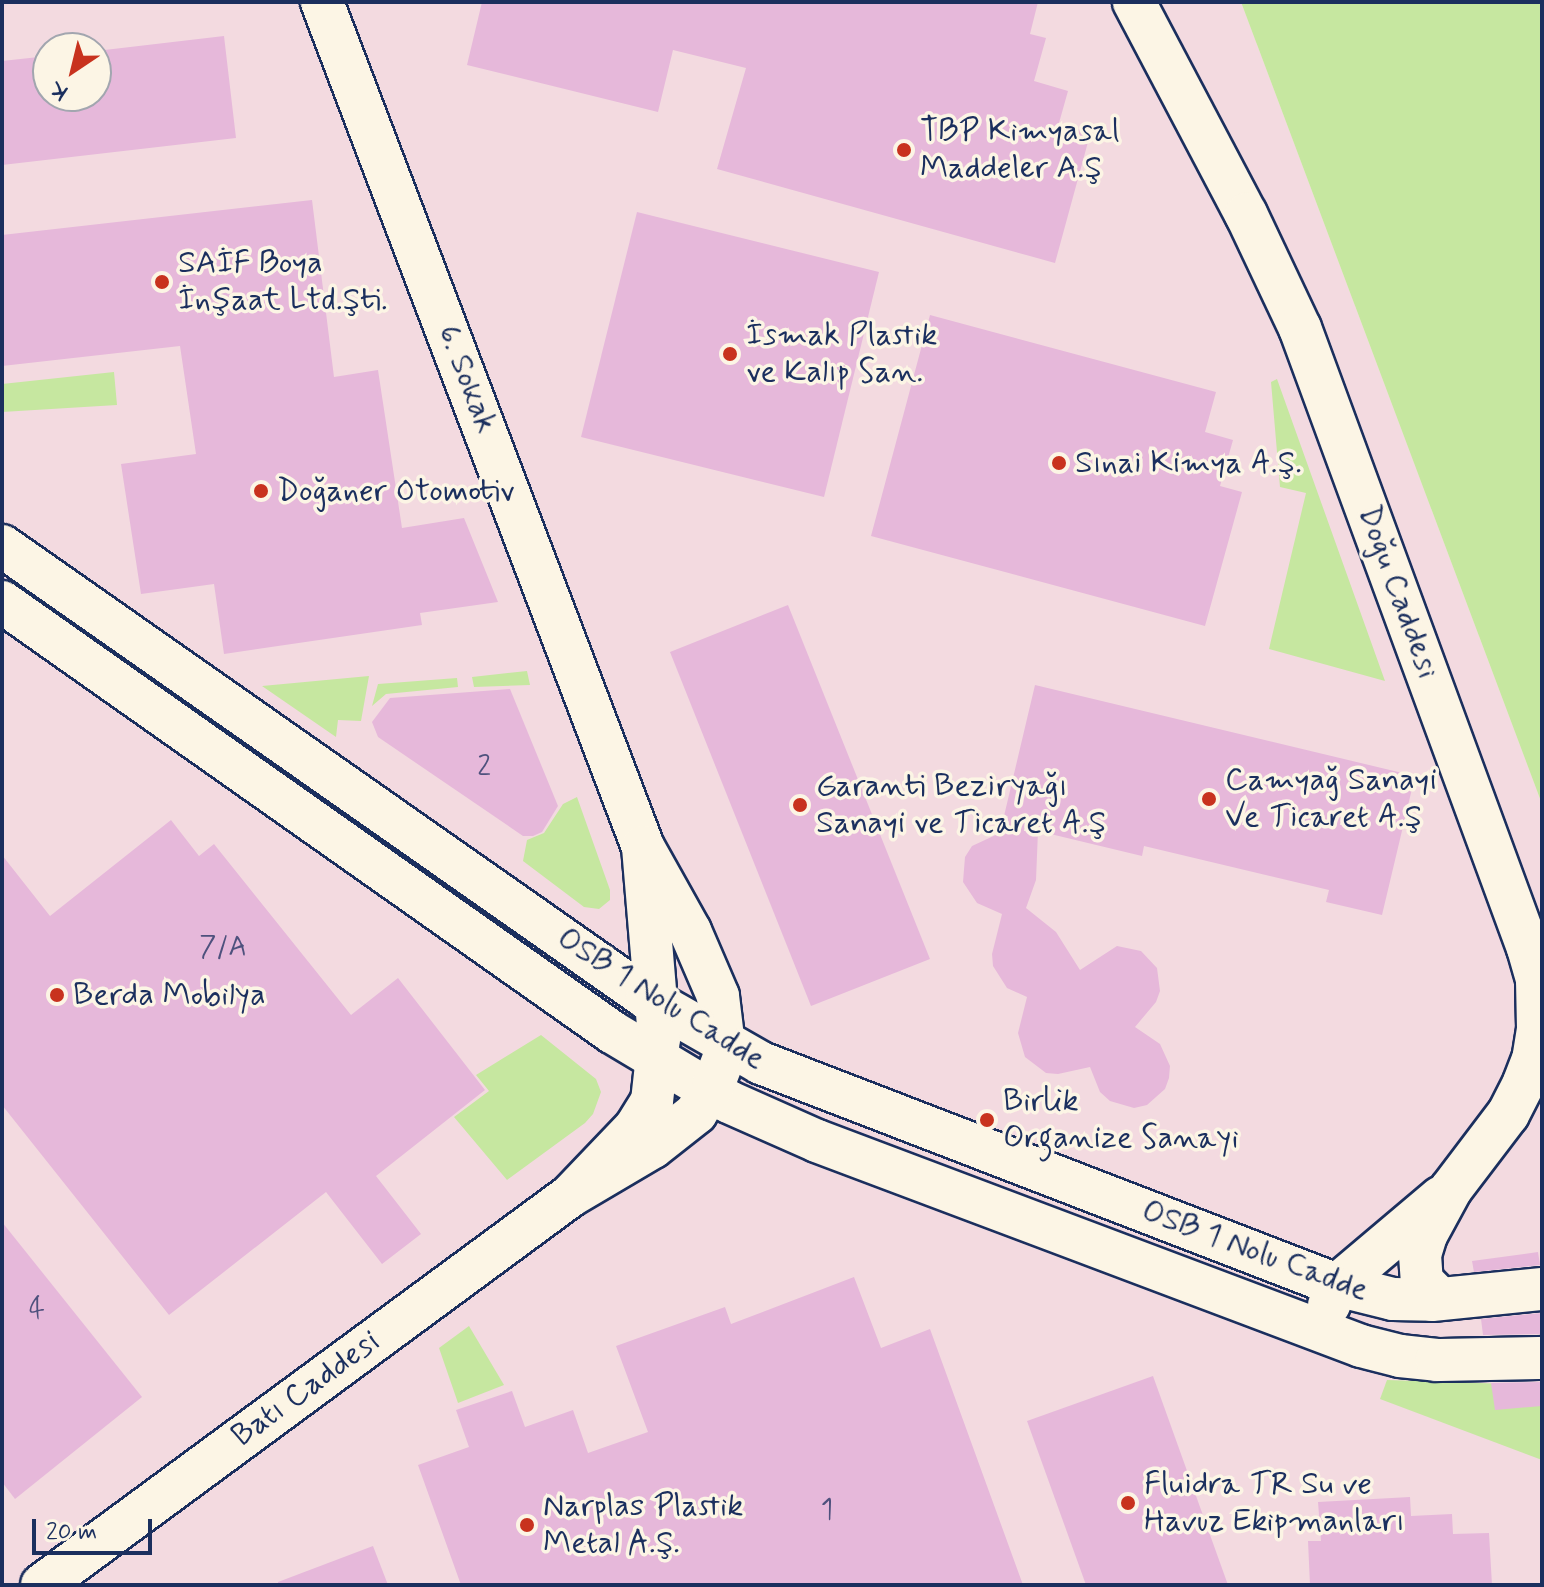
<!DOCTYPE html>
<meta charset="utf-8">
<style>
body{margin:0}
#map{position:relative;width:1544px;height:1587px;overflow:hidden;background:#f8e9e3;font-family:Mynerve,sans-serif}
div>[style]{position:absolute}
.built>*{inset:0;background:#f3dae0}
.green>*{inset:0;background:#c6e7a0}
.building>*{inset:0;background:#e6b8da}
.roads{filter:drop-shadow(2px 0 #1b2f5e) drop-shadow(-2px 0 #1b2f5e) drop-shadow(0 2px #1b2f5e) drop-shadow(0 -2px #1b2f5e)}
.minor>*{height:42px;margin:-21px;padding:0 21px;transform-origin:21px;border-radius:21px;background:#fcf5e5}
.dots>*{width:22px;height:22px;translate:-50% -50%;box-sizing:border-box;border:4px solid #fcf5e5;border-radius:50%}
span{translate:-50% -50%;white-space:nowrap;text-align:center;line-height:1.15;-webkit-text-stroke:7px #fcf5e5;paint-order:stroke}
.number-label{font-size:28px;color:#4e517d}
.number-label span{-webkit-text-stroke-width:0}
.poi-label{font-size:32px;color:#1b2f5e}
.left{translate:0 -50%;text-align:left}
.street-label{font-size:32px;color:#1b2f5e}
.frame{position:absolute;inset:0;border:4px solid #1b2f5e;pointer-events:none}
.north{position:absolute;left:32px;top:32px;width:80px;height:80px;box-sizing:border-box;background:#fcf5e5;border:2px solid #a2a6af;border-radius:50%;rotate:215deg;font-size:22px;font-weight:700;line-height:32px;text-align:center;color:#1b2f5e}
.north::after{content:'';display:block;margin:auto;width:28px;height:36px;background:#c8321e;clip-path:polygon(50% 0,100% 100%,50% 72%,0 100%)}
.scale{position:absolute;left:32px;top:1519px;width:120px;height:36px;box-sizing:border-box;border:4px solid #1b2f5e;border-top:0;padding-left:10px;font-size:24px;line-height:28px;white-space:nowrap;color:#1b2f5e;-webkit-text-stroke:6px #fcf5e5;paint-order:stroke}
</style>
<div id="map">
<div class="built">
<div style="clip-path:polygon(evenodd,2px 2px,1241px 2px,1542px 804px,1542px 1585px,2px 1585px,2px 2px,48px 48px,96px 48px,96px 96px,48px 96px,48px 48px)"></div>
</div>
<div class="green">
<div style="clip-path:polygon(1241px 2px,1542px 2px,1542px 804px)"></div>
<div style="clip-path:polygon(114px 372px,117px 405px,2px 412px,2px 384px)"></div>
<div style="clip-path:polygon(1277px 379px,1385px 681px,1269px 649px,1306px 493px,1280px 487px,1271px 382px)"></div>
<div style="clip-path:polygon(527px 671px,530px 685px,474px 687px,472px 677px)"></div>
<div style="clip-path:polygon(369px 676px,361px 721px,338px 720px,336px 737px,262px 686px)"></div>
<div style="clip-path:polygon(457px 678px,458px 687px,386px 694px,372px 706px,378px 684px)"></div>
<div style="clip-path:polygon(577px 797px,610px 890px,610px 900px,599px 909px,584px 907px,523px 861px,527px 840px,544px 833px,563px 804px)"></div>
<div style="clip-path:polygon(541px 1035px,596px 1079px,601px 1092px,593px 1114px,585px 1123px,507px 1180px,454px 1117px,489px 1091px,476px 1075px)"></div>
<div style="clip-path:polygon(469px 1326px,504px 1385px,458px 1403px,439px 1348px)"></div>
<div style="clip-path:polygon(1387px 1380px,1542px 1385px,1542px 1460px,1380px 1399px)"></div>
</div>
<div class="building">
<div style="clip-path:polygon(482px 2px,1038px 2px,1030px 34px,1046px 38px,1034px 81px,1068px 91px,1059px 123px,1091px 131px,1055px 263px,717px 169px,746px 68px,673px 50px,658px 112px,467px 65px)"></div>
<div style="clip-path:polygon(224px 36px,236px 138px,2px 165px,2px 61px,48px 56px,48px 96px,96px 96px,96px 51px)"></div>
<div style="clip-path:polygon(312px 200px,334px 377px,378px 370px,402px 528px,464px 518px,498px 602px,420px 613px,422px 625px,224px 654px,214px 584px,141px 594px,121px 464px,196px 454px,180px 346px,2px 366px,2px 235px)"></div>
<div style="clip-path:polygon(637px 212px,879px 272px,824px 497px,581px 437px)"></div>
<div style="clip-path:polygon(930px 315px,1216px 392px,1205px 432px,1233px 440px,1220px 486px,1242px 492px,1205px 626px,871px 536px)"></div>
<div style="clip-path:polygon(788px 605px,930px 959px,811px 1006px,670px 652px)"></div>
<div style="clip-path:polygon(1035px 685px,1415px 776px,1382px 915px,1326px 902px,1329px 890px,1144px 846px,1142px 856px,1038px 831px,1036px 880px,1026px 908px,1056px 932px,1080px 970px,1117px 946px,1141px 951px,1157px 968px,1160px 991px,1156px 1002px,1135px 1027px,1160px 1044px,1170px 1066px,1169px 1078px,1165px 1089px,1147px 1105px,1134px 1108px,1110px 1101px,1100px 1092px,1090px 1067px,1058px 1074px,1046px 1073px,1025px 1057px,1018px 1033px,1027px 997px,1007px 988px,993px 966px,992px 954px,1002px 914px,977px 903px,963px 882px,965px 857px,972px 846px,1000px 833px)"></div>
<div style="clip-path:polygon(510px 689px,558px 806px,542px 832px,533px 836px,523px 836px,378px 737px,372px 722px,390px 698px)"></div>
<div style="clip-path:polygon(171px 820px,199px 856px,214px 844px,351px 1015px,398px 978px,485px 1090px,376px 1176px,421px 1234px,382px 1264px,326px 1192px,169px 1315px,2px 1105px,2px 855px,50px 916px)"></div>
<div style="clip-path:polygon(2px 1222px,142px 1397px,15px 1499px,2px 1482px)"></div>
<div style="clip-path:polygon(1538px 1252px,1540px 1265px,1474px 1272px,1472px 1261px)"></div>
<div style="clip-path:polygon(854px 1277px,881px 1348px,930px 1329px,1023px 1585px,461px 1585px,418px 1465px,469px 1447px,456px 1410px,512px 1391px,525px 1427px,573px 1410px,588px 1453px,648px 1432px,616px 1346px,725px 1307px,731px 1324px)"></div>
<div style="clip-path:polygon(1542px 1313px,1542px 1334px,1483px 1335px,1481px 1319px)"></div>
<div style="clip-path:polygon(1153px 1376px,1228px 1585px,1086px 1585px,1027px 1421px)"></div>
<div style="clip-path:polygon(1542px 1382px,1542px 1406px,1495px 1410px,1491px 1383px)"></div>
<div style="clip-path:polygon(1410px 1497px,1411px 1516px,1452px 1514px,1453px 1534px,1489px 1533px,1492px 1585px,1310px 1585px,1308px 1541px,1321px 1541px,1318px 1502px)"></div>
<div style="clip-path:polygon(373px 1546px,388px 1585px,278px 1585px,278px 1582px)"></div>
</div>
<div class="roads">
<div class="minor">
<div style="left:322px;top:2px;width:904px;rotate:69.2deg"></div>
<div style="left:1134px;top:2px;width:240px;rotate:62.2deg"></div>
<div style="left:1246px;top:214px;width:126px;rotate:64.7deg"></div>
<div style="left:1300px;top:328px;width:661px;rotate:69.81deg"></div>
<div style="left:1528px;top:948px;width:33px;rotate:74deg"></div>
<div style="left:1537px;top:980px;width:49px;rotate:88.8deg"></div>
<div style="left:1538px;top:1029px;width:30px;rotate:99deg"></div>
<div style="left:1533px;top:1059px;width:26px;rotate:111deg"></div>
<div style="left:1524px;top:1083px;width:35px;rotate:117deg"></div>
<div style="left:1508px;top:1114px;width:94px;rotate:127.2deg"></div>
<div style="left:1451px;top:1189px;width:52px;rotate:118.5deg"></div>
<div style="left:1426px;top:1235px;width:21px;rotate:107deg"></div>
<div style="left:1420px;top:1255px;width:26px;rotate:86deg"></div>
<div style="left:1422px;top:1281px;width:25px;rotate:45deg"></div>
<div style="left:2px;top:546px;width:788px;rotate:35.02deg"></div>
<div style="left:647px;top:998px;width:131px;rotate:29.7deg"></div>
<div style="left:761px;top:1063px;width:617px;rotate:21.08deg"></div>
<div style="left:1337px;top:1285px;width:58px;rotate:14deg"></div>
<div style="left:1393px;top:1299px;width:39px;rotate:1deg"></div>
<div style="left:1432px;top:1300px;width:111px;rotate:-5.7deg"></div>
<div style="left:2px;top:602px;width:746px;rotate:35.18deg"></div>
<div style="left:612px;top:1032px;width:136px;rotate:30.9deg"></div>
<div style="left:729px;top:1102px;width:96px;rotate:23.9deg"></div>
<div style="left:817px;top:1141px;width:581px;rotate:20.65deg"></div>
<div style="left:1361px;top:1346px;width:40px;rotate:14.4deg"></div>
<div style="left:1400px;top:1356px;width:37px;rotate:6deg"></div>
<div style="left:1437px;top:1360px;width:105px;rotate:-1.1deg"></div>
<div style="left:1329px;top:1305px;width:22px;rotate:-68deg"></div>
<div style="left:1337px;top:1285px;width:136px;rotate:-40.2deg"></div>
<div style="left:42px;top:1585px;width:656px;rotate:-36.38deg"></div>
<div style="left:570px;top:1196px;width:96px;rotate:-30.6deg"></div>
<div style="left:653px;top:1147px;width:55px;rotate:-38.3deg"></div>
<div style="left:696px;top:1113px;width:32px;rotate:-58deg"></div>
<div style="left:713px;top:1086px;width:34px;rotate:-69deg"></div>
<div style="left:725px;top:1054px;width:58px;rotate:-96.9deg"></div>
<div style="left:718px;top:996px;width:71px;rotate:-113.3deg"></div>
<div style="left:690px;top:931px;width:96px;rotate:-119.2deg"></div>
<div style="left:643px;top:847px;width:192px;rotate:85.2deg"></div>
<div style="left:659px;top:1038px;width:63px;rotate:96.3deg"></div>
<div style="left:652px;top:1101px;width:31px;rotate:122deg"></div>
<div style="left:636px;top:1127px;width:95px;rotate:133.7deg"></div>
</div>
</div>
<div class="dots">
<div style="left:904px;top:150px;background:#c8321e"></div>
<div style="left:162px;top:282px;background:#c8321e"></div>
<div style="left:730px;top:354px;background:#c8321e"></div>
<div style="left:1059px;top:463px;background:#c8321e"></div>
<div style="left:261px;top:491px;background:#c8321e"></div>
<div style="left:1209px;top:799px;background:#c8321e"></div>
<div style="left:800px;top:805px;background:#c8321e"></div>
<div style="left:57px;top:995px;background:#c8321e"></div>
<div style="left:987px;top:1120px;background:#c8321e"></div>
<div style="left:1128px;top:1503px;background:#c8321e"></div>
<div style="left:527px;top:1525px;background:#c8321e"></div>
</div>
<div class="number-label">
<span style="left:484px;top:768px">2</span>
<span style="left:223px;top:948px">7/A</span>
<span style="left:37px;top:1310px">4</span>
<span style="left:827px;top:1511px">1</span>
</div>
<div class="poi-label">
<span class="left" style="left:920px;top:150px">TBP Kimyasal<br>Maddeler A.Ş</span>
<span class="left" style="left:178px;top:282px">SAİF Boya<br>İnşaat Ltd.Şti.</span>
<span class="left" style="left:746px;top:354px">İsmak Plastik<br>ve Kalıp San.</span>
<span class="left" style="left:1075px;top:463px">Sınai Kimya A.Ş.</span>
<span class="left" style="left:277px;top:491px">Doğaner Otomotiv</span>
<span class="left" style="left:1225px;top:799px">Camyağ Sanayi<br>Ve Ticaret A.Ş</span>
<span class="left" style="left:816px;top:805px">Garanti Beziryağı<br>Sanayi ve Ticaret A.Ş</span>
<span class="left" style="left:73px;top:995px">Berda Mobilya</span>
<span class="left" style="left:1003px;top:1120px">Birlik<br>Organize Sanayi</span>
<span class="left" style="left:1144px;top:1503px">Fluidra TR Su ve<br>Havuz Ekipmanları</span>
<span class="left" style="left:543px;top:1525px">Narplas Plastik<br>Metal A.Ş.</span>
</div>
<div class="street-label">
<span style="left:467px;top:379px;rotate:69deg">6. Sokak</span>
<span style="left:1398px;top:592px;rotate:70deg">Doğu Caddesi</span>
<span style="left:661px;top:999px;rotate:32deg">OSB 1 Nolu Cadde</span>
<span style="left:1255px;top:1251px;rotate:20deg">OSB 1 Nolu Cadde</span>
<span style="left:306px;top:1389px;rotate:-36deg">Batı Caddesi</span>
</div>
<div class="frame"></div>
<div class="north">K</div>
<div class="scale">20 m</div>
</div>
